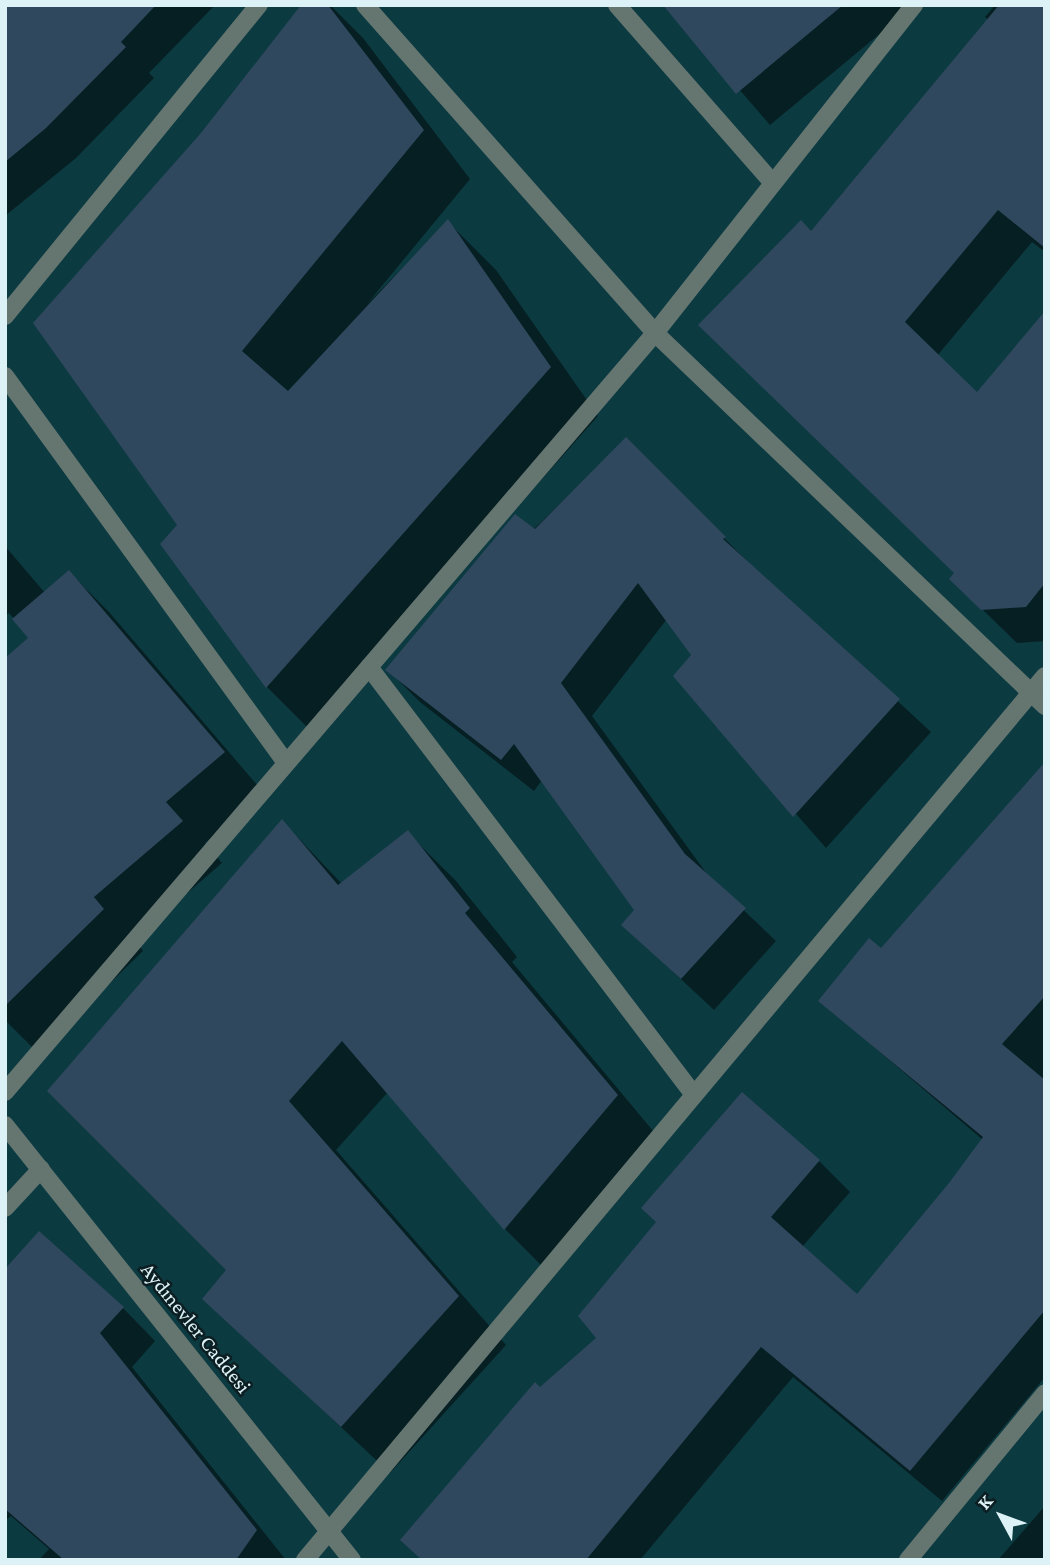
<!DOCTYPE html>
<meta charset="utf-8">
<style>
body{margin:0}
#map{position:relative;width:1050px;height:1565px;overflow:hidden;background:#0c3a41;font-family:"Crimson Pro",serif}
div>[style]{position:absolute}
.shadow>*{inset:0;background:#0007}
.building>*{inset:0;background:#2f485e}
.minor>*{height:18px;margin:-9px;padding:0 9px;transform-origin:9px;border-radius:9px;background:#657671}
span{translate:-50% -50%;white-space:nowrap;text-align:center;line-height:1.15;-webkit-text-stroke:5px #0c1e21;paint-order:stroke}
.street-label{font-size:21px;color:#dcf2f6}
.frame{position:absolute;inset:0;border:7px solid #dcf2f6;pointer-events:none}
.north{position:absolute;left:966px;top:1481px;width:70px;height:70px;-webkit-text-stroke:5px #0c1e21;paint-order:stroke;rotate:311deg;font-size:19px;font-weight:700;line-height:28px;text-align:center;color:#dcf2f6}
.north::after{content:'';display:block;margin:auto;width:24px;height:32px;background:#dcf2f6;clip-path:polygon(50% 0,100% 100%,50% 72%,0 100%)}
</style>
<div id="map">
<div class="shadow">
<div style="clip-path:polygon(5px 5px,215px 5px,149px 73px,154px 78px,76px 158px,5px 216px)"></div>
<div style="clip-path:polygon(303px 5px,330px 5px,363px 38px,470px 179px,367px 304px,448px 222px,496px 270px,598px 416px,315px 735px,267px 687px,163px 544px,179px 525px,202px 134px)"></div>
<div style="clip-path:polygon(666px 5px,900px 5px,906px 12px,770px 125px)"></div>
<div style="clip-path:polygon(995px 5px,1045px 5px,1045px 252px,1032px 242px,937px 356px,977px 395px,1045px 314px,1045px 641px,1017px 643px,951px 579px,956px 574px,811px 233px,989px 20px,985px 17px)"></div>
<div style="clip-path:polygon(626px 440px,756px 570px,931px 732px,826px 848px,675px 676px,693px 655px,667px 619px,592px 716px,710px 878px,776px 941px,714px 1010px,623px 925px,636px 910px,542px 780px,534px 791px,420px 702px,388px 670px)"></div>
<div style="clip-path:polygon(5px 546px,45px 593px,69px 572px,109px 612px,264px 793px,205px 843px,222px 863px,134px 939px,143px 951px,38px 1053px,5px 1020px,5px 660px,31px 638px,9px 613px,5px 616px)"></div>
<div style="clip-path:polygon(1045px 768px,1045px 1377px,942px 1501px,793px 1377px,640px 1560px,422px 1560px,540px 1389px,819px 1161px,850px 1192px,802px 1247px,858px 1296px,950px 1184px,983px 1140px,820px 1001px,881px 950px)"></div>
<div style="clip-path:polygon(282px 821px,342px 884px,408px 833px,456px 881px,517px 957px,512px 962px,664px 1144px,553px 1277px,505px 1229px,388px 1092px,336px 1150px,506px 1345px,390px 1473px,204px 1299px,228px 1270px)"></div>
<div style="clip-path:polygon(5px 1272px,123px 1308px,155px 1341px,132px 1367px,286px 1560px,39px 1560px,49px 1549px,11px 1516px,5px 1521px)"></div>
<div style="clip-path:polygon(1045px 1506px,1045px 1560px,998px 1560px)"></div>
</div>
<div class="building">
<div style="clip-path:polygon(5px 5px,156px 5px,121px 42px,126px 47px,46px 128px,5px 162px)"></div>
<div style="clip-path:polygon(301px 5px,328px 5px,424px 130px,242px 351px,288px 391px,448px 219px,551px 367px,266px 688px,160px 544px,177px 525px,33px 323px,201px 133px)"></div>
<div style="clip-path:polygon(663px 5px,843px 5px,736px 94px)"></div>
<div style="clip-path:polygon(999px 5px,1045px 5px,1045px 248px,998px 210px,905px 322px,977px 392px,1045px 311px,1045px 583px,1026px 607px,981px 610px,949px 579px,954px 573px,698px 325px,801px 220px,811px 231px)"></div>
<div style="clip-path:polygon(626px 437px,726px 537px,723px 539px,900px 699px,793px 817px,673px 676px,691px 655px,638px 583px,561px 683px,685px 854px,746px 908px,681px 979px,621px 925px,634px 910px,514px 744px,501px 760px,385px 670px,515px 514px,535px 529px)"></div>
<div style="clip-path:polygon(69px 570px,225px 752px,166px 802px,183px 821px,94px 897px,104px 909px,5px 1006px,5px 658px,28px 638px,12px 619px)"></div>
<div style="clip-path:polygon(1045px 762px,1045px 996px,1002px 1044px,1045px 1080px,1045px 1310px,910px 1471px,761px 1347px,586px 1560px,422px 1560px,400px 1540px,535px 1382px,540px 1387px,596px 1338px,578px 1316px,656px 1222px,641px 1208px,742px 1092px,820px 1160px,771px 1217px,857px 1294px,949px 1183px,983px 1137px,818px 1001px,869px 938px,881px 948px)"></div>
<div style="clip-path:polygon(282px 819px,338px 885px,408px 830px,470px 908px,465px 913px,618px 1095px,504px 1230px,342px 1041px,289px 1101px,459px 1296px,341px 1427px,202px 1299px,226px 1270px,47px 1091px)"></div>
<div style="clip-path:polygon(39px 1231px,124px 1307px,100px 1333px,257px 1530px,236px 1560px,64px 1560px,5px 1509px,5px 1269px)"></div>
</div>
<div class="minor">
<div style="left:365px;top:5px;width:438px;rotate:48.5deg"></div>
<div style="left:655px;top:333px;width:540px;rotate:43.72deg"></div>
<div style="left:617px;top:5px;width:235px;rotate:48.8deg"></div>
<div style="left:5px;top:316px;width:402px;rotate:-50.8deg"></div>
<div style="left:5px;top:376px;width:478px;rotate:54deg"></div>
<div style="left:369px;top:667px;width:537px;rotate:52.79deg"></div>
<div style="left:5px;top:1092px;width:999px;rotate:-49.42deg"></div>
<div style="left:655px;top:333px;width:418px;rotate:-51.7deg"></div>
<div style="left:5px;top:1125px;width:556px;rotate:51.42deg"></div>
<div style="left:5px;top:1208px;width:53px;rotate:-47.3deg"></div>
<div style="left:305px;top:1560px;width:1153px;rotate:-50.07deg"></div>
<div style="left:908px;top:1560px;width:216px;rotate:-50.6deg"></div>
</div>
<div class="street-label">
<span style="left:196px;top:1328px;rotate:51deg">Aydınevler Caddesi</span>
</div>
<div class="frame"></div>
<div class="north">K</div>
</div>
